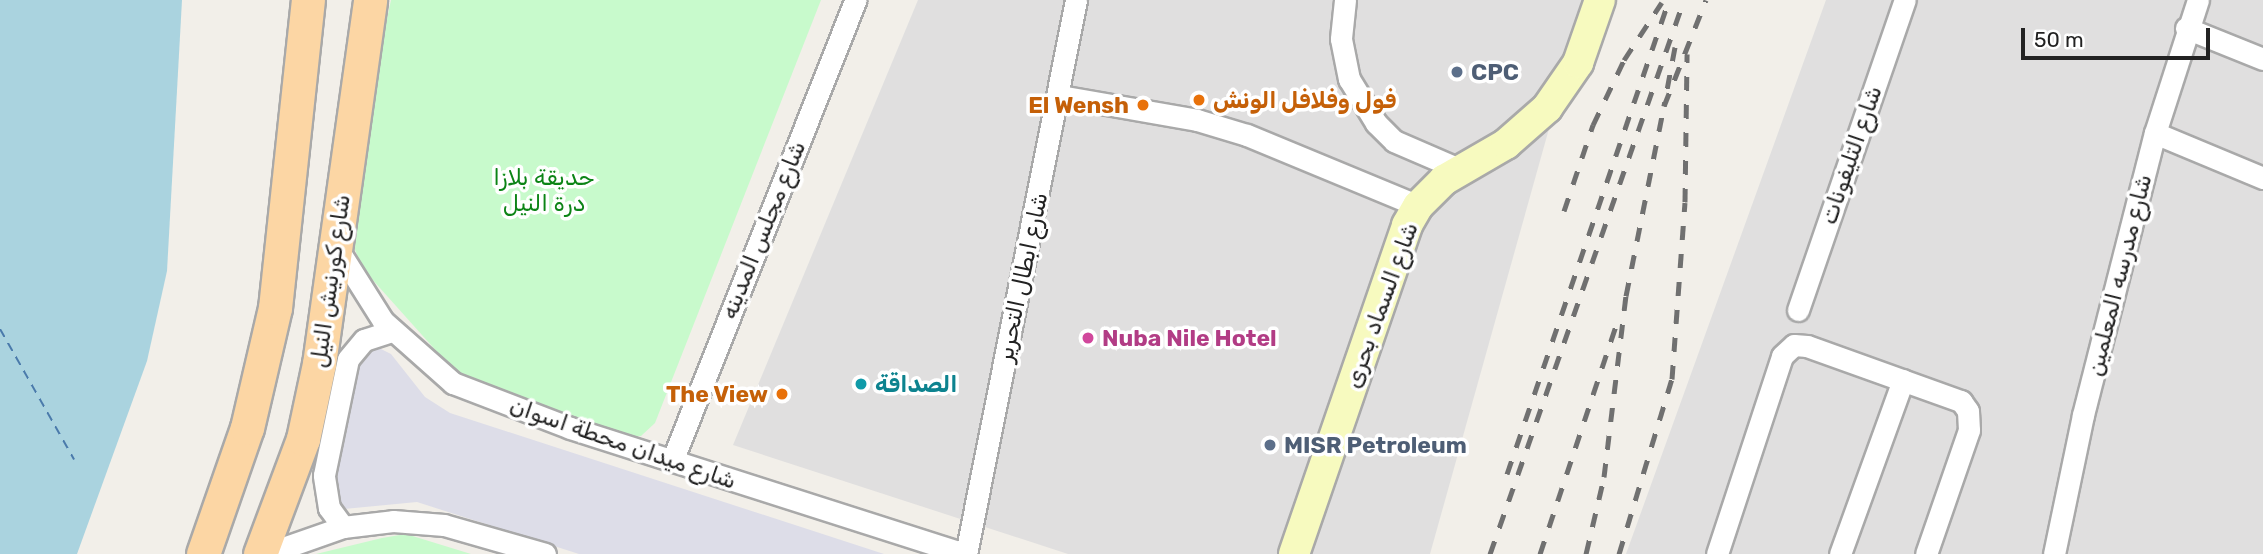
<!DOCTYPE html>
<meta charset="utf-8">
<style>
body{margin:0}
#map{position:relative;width:2263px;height:554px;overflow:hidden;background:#f2efe9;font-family:Rubik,"Noto Naskh Arabic",sans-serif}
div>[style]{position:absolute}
.residential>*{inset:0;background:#e0dfdf}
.park>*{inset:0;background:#c8facc}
.plaza>*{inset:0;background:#dddde8}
.water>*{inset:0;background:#aad3df}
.ferry>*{height:2px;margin-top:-1px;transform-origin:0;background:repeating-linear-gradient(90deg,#4a7aab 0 9px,transparent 0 16px)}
.roads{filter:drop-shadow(2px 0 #a9a9a9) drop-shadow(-2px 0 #a9a9a9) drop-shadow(0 2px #a9a9a9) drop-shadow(0 -2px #a9a9a9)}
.street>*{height:21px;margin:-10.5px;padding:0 10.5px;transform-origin:10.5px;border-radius:10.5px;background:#fff}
.secondary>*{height:30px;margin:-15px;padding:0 15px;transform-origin:15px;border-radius:15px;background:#f7fabf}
.primary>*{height:33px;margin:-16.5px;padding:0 16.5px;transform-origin:16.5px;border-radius:16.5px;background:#fcd6a4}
.rail>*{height:5px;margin-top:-2.5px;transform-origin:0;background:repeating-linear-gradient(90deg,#707070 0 14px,transparent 0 28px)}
.dots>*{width:19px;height:19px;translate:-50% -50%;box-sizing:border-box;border:4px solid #fff;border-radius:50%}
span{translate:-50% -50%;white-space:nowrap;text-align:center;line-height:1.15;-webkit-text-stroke:7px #fff;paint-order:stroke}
.service-label{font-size:23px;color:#4e5e75;font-weight:700}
.left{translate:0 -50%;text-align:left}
.food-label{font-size:23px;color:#c56008;font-weight:700}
.right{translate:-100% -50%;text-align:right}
.street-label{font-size:23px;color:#222}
.park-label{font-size:23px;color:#0c8416}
.hotel-label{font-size:23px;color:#b23c85;font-weight:700}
.culture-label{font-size:23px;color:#0d838f;font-weight:700}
.scale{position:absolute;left:2021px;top:28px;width:189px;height:32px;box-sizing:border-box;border:4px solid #222;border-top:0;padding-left:9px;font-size:21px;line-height:24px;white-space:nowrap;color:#222;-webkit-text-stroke:5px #fff;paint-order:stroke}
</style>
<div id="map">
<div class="residential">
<div style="clip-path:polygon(918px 0,1585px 0,1430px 554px,1068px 554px,733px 445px)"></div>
<div style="clip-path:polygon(1826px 0,2263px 0,2263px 554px,1626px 554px)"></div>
</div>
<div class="park">
<div style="clip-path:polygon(391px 0,821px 0,655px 423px,641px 436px,631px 437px,456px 373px,362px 268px,349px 234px,357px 159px)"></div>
<div style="clip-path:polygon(406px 534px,471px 554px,316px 554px,382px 538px)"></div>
</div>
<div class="plaza">
<div style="clip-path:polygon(379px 348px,391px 354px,425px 397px,450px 413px,884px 554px,579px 554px,417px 502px,344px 509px,337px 505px,329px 482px,356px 364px,365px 351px)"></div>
</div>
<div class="water">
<div style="clip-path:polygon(0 0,182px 0,167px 271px,147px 361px,77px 554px,0 554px)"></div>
</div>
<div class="ferry">
<div style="left:0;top:329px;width:150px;rotate:60.4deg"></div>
</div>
<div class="roads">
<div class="street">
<div style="left:1345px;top:0;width:39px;rotate:96deg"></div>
<div style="left:1341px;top:39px;width:41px;rotate:78.7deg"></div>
<div style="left:1349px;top:79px;width:52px;rotate:58.5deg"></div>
<div style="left:1376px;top:123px;width:25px;rotate:45deg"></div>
<div style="left:1394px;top:141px;width:71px;rotate:23.3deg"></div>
<div style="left:2186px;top:28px;width:83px;rotate:21.9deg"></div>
<div style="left:1060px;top:96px;width:139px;rotate:9.9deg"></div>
<div style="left:1197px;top:120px;width:52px;rotate:16.7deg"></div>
<div style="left:1247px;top:135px;width:185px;rotate:22.5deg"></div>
<div style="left:2155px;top:133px;width:117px;rotate:22.6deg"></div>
<div style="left:337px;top:248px;width:86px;rotate:57.8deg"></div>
<div style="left:383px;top:321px;width:94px;rotate:41.5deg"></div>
<div style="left:453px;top:383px;width:125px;rotate:21deg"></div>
<div style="left:570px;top:428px;width:416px;rotate:17.7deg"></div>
<div style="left:1798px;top:310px;width:328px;rotate:-71deg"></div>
<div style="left:672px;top:461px;width:496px;rotate:-68.3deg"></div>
<div style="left:343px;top:527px;width:24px;rotate:-126deg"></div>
<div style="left:329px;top:508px;width:33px;rotate:-99deg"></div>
<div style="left:324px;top:475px;width:118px;rotate:-78.3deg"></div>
<div style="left:348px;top:359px;width:25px;rotate:-50deg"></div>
<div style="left:364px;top:340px;width:29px;rotate:-18deg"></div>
<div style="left:266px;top:554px;width:82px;rotate:-19.3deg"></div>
<div style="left:343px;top:527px;width:50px;rotate:-6.8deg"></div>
<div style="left:393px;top:521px;width:51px;rotate:4.5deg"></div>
<div style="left:444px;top:525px;width:105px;rotate:16deg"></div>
<div style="left:966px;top:554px;width:565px;rotate:-78.77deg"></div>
<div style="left:1717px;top:554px;width:208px;rotate:-71.8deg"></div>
<div style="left:1782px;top:356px;width:16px;rotate:-43deg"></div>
<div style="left:1794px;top:345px;width:13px;rotate:4deg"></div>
<div style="left:1807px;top:346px;width:164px;rotate:19.7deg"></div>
<div style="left:1961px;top:401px;width:12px;rotate:55deg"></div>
<div style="left:1968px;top:411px;width:19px;rotate:87deg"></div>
<div style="left:1969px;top:430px;width:131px;rotate:109.1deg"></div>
<div style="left:1840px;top:554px;width:185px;rotate:-70.1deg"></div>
<div style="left:2054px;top:554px;width:142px;rotate:-78.2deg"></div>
<div style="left:2083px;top:415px;width:291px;rotate:-75.7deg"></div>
<div style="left:2155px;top:133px;width:140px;rotate:-72.1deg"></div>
</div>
<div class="secondary">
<div style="left:1294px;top:554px;width:348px;rotate:-71deg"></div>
<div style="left:1407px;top:225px;width:22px;rotate:-60deg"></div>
<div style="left:1418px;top:206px;width:37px;rotate:-45deg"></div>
<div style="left:1444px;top:180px;width:72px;rotate:-30.1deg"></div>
<div style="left:1506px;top:144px;width:55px;rotate:-41.3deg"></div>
<div style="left:1547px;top:108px;width:55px;rotate:-55.4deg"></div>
<div style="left:1578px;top:63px;width:67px;rotate:-70.8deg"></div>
</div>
<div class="primary">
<div style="left:203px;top:554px;width:133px;rotate:-70.8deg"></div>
<div style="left:247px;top:428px;width:123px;rotate:-76.9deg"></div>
<div style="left:275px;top:308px;width:310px;rotate:-83.9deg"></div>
<div style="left:260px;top:554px;width:123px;rotate:-69.5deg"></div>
<div style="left:303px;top:439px;width:77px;rotate:-78deg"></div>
<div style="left:319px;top:364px;width:368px;rotate:-82deg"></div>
</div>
</div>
<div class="rail">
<div style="left:1675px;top:47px;width:60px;rotate:100.6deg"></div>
<div style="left:1664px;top:106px;width:114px;rotate:-68.4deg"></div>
<div style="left:1564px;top:211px;width:91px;rotate:-71.4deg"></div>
<div style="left:1593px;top:125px;width:72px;rotate:-64.5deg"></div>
<div style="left:1624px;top:60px;width:69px;rotate:-56.8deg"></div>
<div style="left:1507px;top:474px;width:501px;rotate:-71.13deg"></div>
<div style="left:1490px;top:554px;width:587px;rotate:-70.7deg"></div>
<div style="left:1540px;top:554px;width:243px;rotate:-71.6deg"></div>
<div style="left:1586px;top:554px;width:79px;rotate:-76.8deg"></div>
<div style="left:1604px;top:477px;width:182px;rotate:-83.1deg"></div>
<div style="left:1626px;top:296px;width:194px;rotate:-78.7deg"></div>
<div style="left:1619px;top:554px;width:183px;rotate:-73.2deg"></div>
<div style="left:1672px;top:379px;width:177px;rotate:-85.8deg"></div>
<div style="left:1685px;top:202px;width:148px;rotate:-89.2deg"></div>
</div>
<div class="dots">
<div style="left:1457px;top:72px;background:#5c6f8a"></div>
<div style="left:1199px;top:100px;background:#e8710a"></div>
<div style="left:1143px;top:105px;background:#e8710a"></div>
<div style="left:1088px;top:338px;background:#d1479c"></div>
<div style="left:861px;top:384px;background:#0f9aa8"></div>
<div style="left:782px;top:394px;background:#e8710a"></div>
<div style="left:1270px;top:445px;background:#5c6f8a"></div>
</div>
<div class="service-label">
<span class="left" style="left:1471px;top:72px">CPC</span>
<span class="left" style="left:1284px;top:445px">MISR Petroleum</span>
</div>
<div class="food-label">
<span class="left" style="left:1213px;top:100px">فول وفلافل الونش</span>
<span class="right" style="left:1129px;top:105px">El Wensh</span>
<span class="right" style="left:768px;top:394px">The View</span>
</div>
<div class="street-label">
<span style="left:1851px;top:155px;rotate:-71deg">شارع التليفونات</span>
<span style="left:763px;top:230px;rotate:-68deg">شارع مجلس المدينه</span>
<span style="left:2119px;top:275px;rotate:-76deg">شارع مدرسه المعلمين</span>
<span style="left:1022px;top:277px;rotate:-78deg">شارع ابطال التحرير</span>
<span style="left:330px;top:281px;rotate:-82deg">شارع كورنيش النيل</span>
<span style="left:1381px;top:305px;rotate:-70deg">شارع السماد بحرى</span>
<span style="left:623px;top:443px;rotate:19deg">شارع ميدان محطة اسوان</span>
</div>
<div class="park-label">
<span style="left:544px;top:190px">حديقة بلازا<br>درة النيل</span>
</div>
<div class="hotel-label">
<span class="left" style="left:1102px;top:338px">Nuba Nile Hotel</span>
</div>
<div class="culture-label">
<span class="left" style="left:875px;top:384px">الصداقة</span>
</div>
<div class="scale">50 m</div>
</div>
